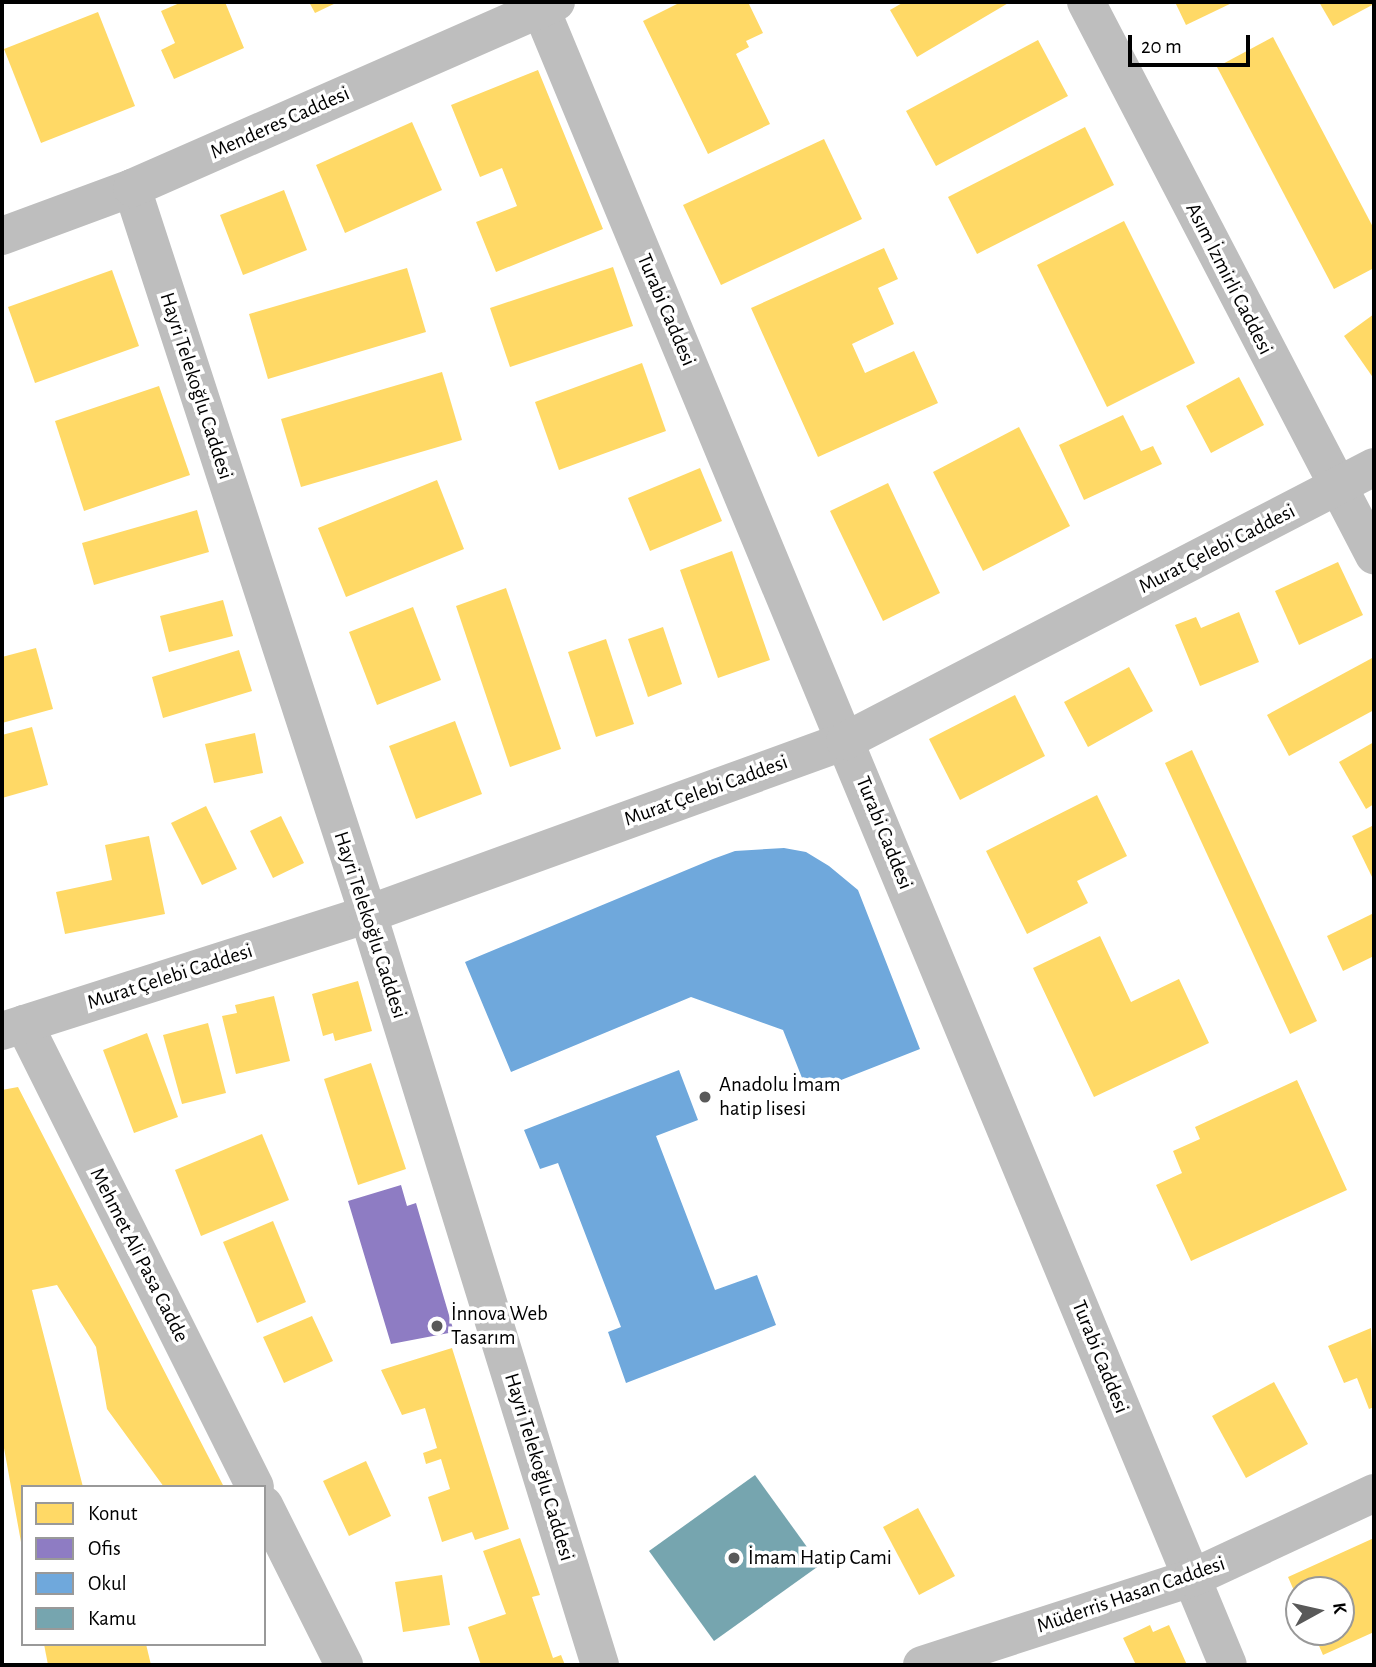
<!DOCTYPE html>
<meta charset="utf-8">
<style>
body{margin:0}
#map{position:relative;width:1376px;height:1667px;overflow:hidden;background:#fff;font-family:"Alegreya Sans",sans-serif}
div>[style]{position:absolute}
.homes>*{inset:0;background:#ffd966}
.offices>*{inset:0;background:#8e7cc3}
.schools>*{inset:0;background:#6fa8dc}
.public>*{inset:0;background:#76a5af}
.minor>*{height:38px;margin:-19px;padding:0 19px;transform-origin:19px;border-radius:19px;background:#bebebe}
.dots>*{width:19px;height:19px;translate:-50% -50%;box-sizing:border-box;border:4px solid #fff;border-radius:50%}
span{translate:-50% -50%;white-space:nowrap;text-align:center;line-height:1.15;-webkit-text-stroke:7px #fff;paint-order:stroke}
.street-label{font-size:21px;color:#000}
.poi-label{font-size:21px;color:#000}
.left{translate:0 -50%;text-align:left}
.frame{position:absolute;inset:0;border:4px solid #000;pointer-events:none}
.legend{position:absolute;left:21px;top:1485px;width:245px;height:161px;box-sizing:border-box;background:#fff;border:2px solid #999;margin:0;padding:9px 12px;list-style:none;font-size:21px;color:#000}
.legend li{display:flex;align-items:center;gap:14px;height:35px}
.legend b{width:35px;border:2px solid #999}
.north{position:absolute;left:1285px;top:1576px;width:70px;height:70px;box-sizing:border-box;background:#fff;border:2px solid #999;border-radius:50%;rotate:82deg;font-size:19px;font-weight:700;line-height:28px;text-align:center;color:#000}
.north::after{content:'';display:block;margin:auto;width:24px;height:32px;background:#595959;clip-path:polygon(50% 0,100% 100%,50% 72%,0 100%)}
.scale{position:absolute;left:1128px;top:35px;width:122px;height:32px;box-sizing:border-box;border:4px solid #000;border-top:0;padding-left:9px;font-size:21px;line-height:24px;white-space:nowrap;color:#000;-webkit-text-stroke:5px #fff;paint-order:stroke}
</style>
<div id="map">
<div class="homes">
<div style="clip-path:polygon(182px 2px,225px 2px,244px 48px,174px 79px,161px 50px,175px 43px,161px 11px)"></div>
<div style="clip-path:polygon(309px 2px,338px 2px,315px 13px)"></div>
<div style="clip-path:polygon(681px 2px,748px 2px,763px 33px,746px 41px,749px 47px,736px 54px,770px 124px,708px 154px,643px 21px)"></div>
<div style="clip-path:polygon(904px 2px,1010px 2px,917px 57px,890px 10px)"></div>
<div style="clip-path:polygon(1175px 2px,1234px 2px,1186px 25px)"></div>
<div style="clip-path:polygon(1319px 2px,1374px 2px,1374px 4px,1333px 26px)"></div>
<div style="clip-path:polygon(98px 12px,135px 106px,41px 143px,4px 49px)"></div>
<div style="clip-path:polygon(1273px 37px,1374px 229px,1374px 268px,1334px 289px,1217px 67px)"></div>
<div style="clip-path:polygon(1038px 40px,1068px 96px,936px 166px,906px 111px)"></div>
<div style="clip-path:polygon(538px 70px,603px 229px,496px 272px,476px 222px,517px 206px,502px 168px,480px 177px,451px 105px)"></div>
<div style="clip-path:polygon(412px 122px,442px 190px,345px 233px,316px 165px)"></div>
<div style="clip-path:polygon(1085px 127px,1114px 185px,977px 254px,948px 197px)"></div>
<div style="clip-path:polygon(824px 139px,862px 219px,721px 285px,683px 205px)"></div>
<div style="clip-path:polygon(284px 190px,307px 250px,243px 275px,220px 215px)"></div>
<div style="clip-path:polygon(1124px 221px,1195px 363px,1107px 407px,1037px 265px)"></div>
<div style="clip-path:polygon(884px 248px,898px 279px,878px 288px,894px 324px,852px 344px,865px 373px,914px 351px,938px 403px,818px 457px,751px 308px)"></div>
<div style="clip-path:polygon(613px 267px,633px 326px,510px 367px,490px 308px)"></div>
<div style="clip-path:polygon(407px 268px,426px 332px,268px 379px,249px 314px)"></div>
<div style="clip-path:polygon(112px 270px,139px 346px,35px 383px,8px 307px)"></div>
<div style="clip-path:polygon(1374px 314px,1374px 379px,1344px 336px)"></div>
<div style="clip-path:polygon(642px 363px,666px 431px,559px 470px,535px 402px)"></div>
<div style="clip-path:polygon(442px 372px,462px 440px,301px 487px,281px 419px)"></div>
<div style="clip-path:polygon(1239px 377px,1264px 425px,1211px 453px,1186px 406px)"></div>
<div style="clip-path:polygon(159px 386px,190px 475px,84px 511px,55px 421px)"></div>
<div style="clip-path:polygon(1123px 415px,1141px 451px,1153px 446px,1162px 464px,1084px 500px,1059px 445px)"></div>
<div style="clip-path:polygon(1019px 427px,1070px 526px,983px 571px,933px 472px)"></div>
<div style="clip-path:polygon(700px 468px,722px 521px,650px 551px,628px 498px)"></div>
<div style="clip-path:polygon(437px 480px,464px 549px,346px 597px,318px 528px)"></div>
<div style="clip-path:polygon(888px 483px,940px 593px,883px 621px,830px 511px)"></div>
<div style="clip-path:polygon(197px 510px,209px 552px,94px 585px,82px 543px)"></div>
<div style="clip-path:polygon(732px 551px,770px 660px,718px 678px,680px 570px)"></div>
<div style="clip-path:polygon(1338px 562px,1363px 615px,1299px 645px,1275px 591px)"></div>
<div style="clip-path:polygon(506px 588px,561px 749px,510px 767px,456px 606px)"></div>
<div style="clip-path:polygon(223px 600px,233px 636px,169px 652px,160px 616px)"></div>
<div style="clip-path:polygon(413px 607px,441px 680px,377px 705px,349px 632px)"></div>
<div style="clip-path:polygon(1239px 612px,1259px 662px,1200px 686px,1175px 625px,1196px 617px,1201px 628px)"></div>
<div style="clip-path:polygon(663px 627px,682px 684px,648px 697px,628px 639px)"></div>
<div style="clip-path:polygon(606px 639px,634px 724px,596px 737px,568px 652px)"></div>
<div style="clip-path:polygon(36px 648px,53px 709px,2px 723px,2px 657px)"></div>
<div style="clip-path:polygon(239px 650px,252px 691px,163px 718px,152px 677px)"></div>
<div style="clip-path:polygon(1374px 657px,1374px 710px,1289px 756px,1267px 715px)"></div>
<div style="clip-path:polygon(1129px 667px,1153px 711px,1088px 747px,1064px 702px)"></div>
<div style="clip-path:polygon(1015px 695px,1045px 756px,960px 800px,929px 739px)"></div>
<div style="clip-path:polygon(455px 721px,482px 794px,416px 819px,389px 746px)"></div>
<div style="clip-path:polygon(32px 727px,48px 785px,2px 798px,2px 735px)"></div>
<div style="clip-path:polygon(255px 733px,263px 773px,214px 783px,205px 744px)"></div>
<div style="clip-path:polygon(1374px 742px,1374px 804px,1366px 809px,1339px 762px)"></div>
<div style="clip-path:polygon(1192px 750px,1317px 1021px,1290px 1034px,1165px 763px)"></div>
<div style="clip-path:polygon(1097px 795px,1127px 856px,1077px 881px,1088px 903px,1027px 934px,986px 851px)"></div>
<div style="clip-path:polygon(206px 806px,237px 869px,202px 885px,171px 823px)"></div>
<div style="clip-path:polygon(281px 816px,304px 863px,273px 878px,250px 831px)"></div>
<div style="clip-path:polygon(1374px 825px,1374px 881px,1352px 836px)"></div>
<div style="clip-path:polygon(149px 836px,165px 914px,65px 934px,56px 892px,112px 880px,105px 845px)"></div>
<div style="clip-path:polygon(1374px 913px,1374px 956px,1343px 971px,1327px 936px)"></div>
<div style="clip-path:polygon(1100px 936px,1131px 1002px,1179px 979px,1209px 1043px,1094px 1097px,1033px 968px)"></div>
<div style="clip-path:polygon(358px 981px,372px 1031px,335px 1041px,333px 1033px,323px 1036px,312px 994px)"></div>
<div style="clip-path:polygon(274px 996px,290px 1061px,236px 1074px,222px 1016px,237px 1013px,235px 1005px)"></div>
<div style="clip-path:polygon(208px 1023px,226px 1093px,182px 1104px,163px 1035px)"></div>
<div style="clip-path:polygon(147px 1033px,178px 1117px,134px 1133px,103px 1050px)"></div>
<div style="clip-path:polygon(371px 1063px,406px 1169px,358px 1185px,324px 1079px)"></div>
<div style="clip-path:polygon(1297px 1080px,1347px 1190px,1191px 1261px,1156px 1185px,1182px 1173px,1173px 1151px,1200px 1139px,1195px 1127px)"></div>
<div style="clip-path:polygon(18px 1087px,224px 1487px,164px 1487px,107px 1409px,96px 1347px,57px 1285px,32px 1290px,83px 1487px,23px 1487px,21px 1542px,2px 1437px,2px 1090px)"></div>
<div style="clip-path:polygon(262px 1134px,289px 1200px,201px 1236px,175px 1170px)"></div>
<div style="clip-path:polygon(273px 1221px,306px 1302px,257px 1323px,223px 1242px)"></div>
<div style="clip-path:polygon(312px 1316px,333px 1361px,284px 1383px,263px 1337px)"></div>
<div style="clip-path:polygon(1371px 1328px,1374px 1407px,1369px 1409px,1357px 1378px,1344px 1383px,1328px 1346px)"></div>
<div style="clip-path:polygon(452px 1348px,509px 1529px,475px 1540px,472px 1532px,442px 1542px,428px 1497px,450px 1489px,441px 1459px,426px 1464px,423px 1453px,437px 1448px,425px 1408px,402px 1415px,381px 1370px)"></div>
<div style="clip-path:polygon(1274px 1382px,1308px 1444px,1246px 1478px,1212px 1416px)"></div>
<div style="clip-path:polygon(366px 1461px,391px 1516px,349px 1536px,323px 1481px)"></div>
<div style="clip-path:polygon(918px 1508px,955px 1576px,919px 1595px,883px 1527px)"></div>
<div style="clip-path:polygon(520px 1538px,540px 1595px,532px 1597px,553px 1658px,561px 1655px,565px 1665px,481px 1665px,468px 1627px,506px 1614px,483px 1551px)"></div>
<div style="clip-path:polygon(1374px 1538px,1374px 1632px,1323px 1655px,1313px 1632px,1341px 1632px,1341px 1590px,1299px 1590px,1299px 1602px,1288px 1577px)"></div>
<div style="clip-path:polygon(442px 1575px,450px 1625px,403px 1632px,395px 1582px)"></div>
<div style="clip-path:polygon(1150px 1625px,1153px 1632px,1169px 1625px,1187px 1665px,1136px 1665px,1123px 1638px)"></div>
<div style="clip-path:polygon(44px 1644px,146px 1644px,151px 1665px,48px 1665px)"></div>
</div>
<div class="offices">
<div style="clip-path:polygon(401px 1185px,407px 1206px,416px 1203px,454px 1332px,391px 1344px,348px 1201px)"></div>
</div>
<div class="schools">
<div style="clip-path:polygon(784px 848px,806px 852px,829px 866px,858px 890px,920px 1049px,808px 1093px,783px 1030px,691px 997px,511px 1072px,465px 962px,713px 859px,735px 851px)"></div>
<div style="clip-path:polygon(679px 1070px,698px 1120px,656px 1136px,715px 1290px,757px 1275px,776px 1325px,626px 1383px,608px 1332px,621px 1327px,558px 1163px,540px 1169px,524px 1130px)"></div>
</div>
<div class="public">
<div style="clip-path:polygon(755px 1475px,820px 1565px,714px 1641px,649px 1551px)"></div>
</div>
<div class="minor">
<div style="left:538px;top:2px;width:1800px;rotate:67.47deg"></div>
<div style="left:1086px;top:2px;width:624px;rotate:62.49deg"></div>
<div style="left:132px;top:188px;width:763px;rotate:71.99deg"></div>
<div style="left:368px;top:914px;width:786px;rotate:72.83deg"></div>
<div style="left:2px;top:236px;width:139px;rotate:-20.3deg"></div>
<div style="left:132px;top:188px;width:463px;rotate:-23.7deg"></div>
<div style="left:24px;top:1024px;width:517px;rotate:63.48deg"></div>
<div style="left:2px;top:1031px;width:384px;rotate:-17.7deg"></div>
<div style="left:368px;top:914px;width:507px;rotate:-19.93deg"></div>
<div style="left:845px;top:741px;width:596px;rotate:-27.38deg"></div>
<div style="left:264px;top:1505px;width:179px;rotate:63.4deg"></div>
<div style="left:922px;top:1665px;width:284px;rotate:-17.9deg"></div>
<div style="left:1192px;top:1578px;width:201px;rotate:-25deg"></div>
</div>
<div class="dots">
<div style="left:705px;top:1097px;background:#595959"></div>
<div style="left:437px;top:1326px;background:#595959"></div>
<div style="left:734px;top:1558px;background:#595959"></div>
</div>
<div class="street-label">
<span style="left:280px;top:123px;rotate:-24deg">Menderes Caddesi</span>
<span style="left:1229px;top:279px;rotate:63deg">Asım İzmirli Caddesi</span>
<span style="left:666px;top:310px;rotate:67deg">Turabi Caddesi</span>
<span style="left:196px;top:386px;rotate:72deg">Hayri Telekoğlu Caddesi</span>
<span style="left:1217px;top:549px;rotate:-27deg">Murat Çelebi Caddesi</span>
<span style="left:706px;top:791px;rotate:-20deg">Murat Çelebi Caddesi</span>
<span style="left:884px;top:833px;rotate:68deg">Turabi Caddesi</span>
<span style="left:370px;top:925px;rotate:72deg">Hayri Telekoğlu Caddesi</span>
<span style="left:170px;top:977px;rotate:-18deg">Murat Çelebi Caddesi</span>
<span style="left:139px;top:1255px;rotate:63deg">Mehmet Ali Pasa Cadde</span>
<span style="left:1100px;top:1357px;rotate:68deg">Turabi Caddesi</span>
<span style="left:539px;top:1467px;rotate:73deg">Hayri Telekoğlu Caddesi</span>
<span style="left:1131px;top:1595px;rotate:-19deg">Müderris Hasan Caddesi</span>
</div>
<div class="poi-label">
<span class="left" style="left:719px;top:1097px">Anadolu İmam<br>hatip lisesi</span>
<span class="left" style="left:451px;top:1326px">İnnova Web<br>Tasarım</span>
<span class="left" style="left:748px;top:1558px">İmam Hatip Cami</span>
</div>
<div class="frame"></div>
<ul class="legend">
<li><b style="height:19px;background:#ffd966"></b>Konut</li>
<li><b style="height:19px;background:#8e7cc3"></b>Ofis</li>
<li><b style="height:19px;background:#6fa8dc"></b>Okul</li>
<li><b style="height:19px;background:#76a5af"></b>Kamu</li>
</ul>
<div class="north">K</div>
<div class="scale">20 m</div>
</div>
